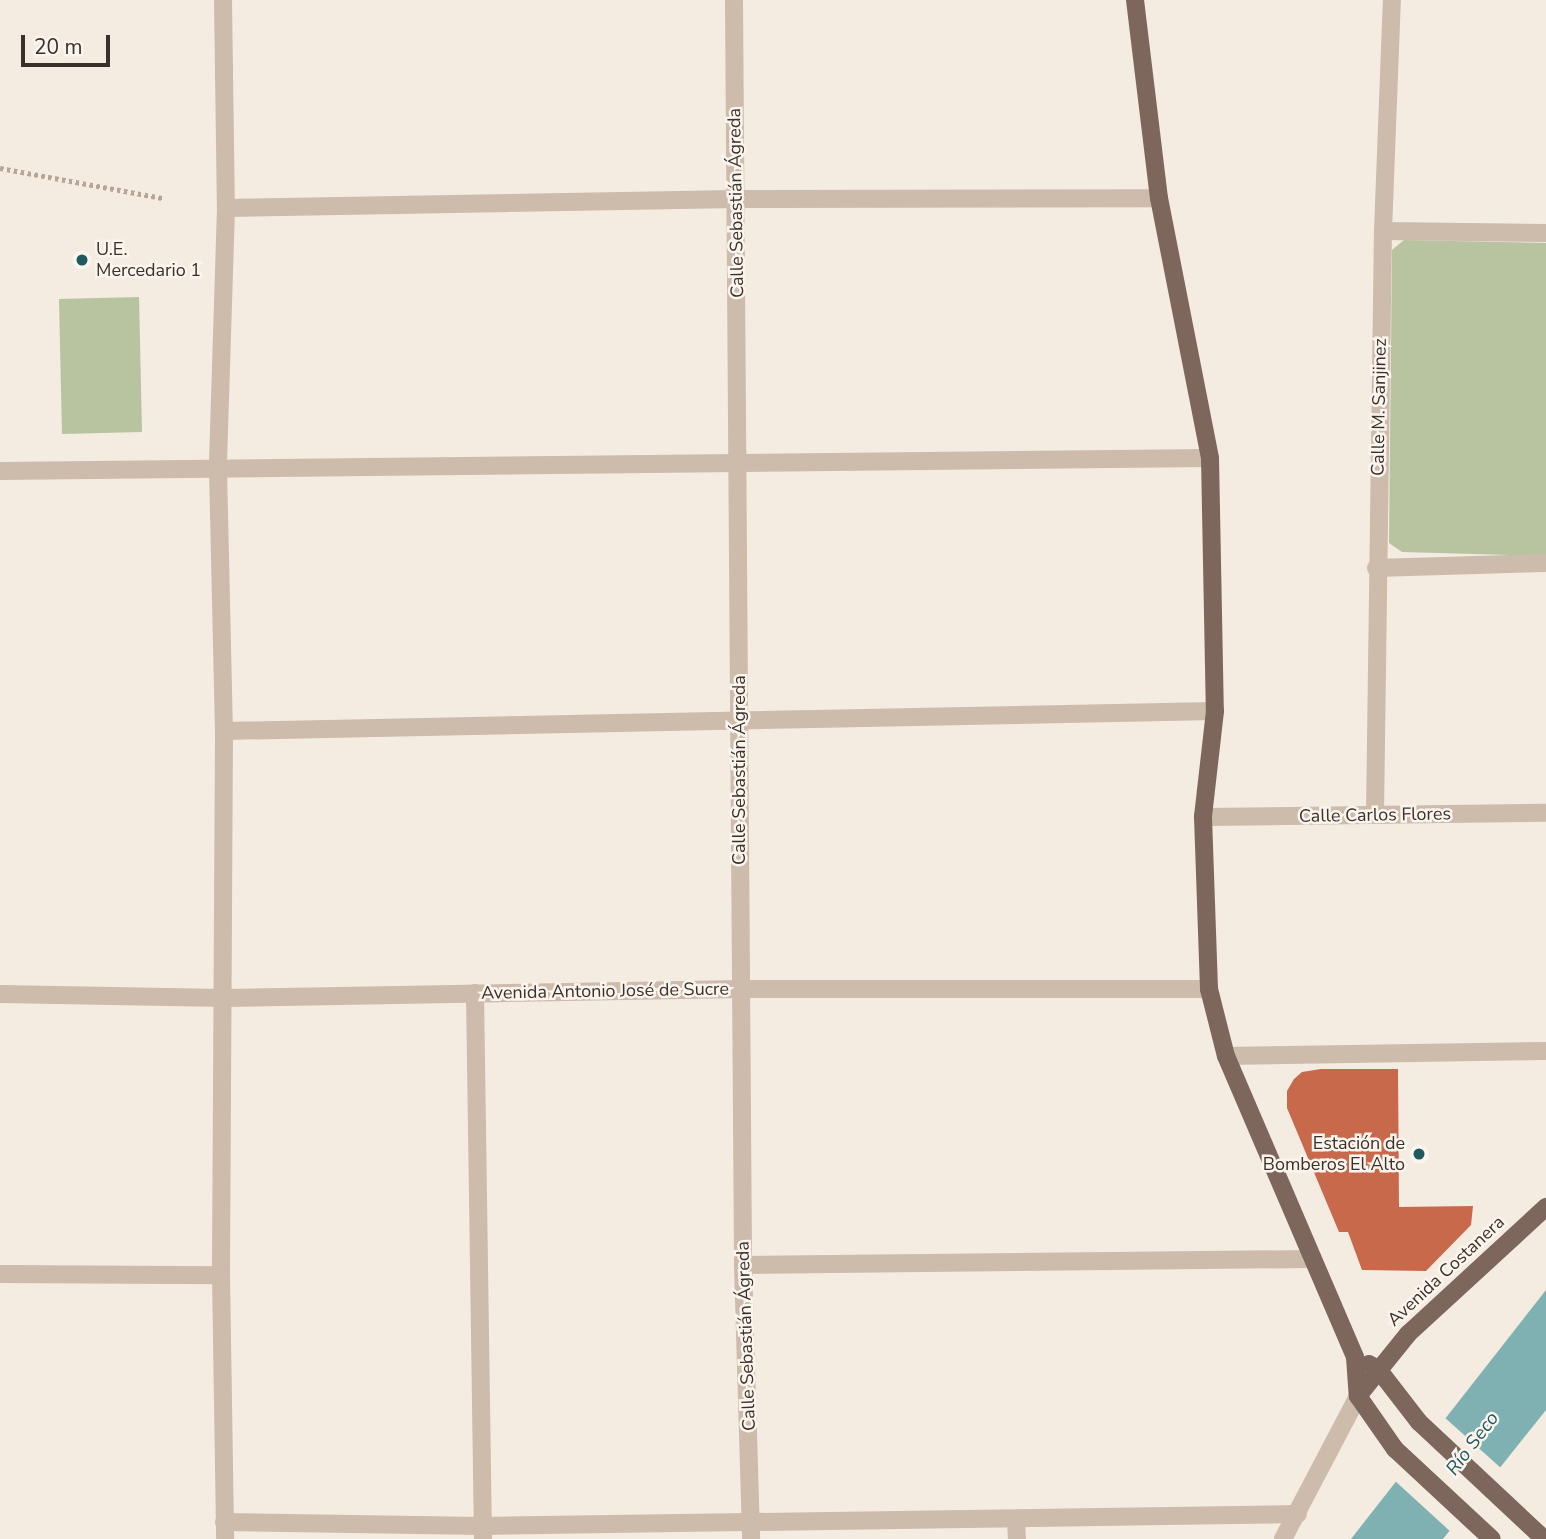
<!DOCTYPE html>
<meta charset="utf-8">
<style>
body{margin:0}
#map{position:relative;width:1546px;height:1539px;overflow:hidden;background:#f4ebe1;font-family:"Nunito Sans",sans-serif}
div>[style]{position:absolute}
.green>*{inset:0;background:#b8c4a0}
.water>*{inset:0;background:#7fb0b2}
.pier>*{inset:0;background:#f4ebe1}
.building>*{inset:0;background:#c8694b}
.path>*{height:4.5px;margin-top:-2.25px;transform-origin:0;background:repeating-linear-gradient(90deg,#b9a596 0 3.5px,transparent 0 7px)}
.street>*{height:18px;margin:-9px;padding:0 9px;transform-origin:9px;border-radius:9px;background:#cdbbac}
.primary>*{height:18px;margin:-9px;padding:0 9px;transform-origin:9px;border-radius:9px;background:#7d675c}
.dots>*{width:19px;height:19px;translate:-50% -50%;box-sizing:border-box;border:4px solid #fbf5ee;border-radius:50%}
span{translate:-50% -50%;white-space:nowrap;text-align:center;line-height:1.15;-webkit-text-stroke:5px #fbf5ee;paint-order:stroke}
.street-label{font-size:18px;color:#3b302b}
.poi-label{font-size:18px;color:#3b302b}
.left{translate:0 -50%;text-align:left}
.right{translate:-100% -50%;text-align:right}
.water-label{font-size:19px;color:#1f5a5e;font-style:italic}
.scale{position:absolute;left:21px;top:35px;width:89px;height:32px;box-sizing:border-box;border:4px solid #3b302b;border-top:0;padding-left:9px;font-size:21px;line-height:24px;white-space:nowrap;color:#3b302b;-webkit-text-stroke:5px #fbf5ee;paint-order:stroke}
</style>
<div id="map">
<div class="green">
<div style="clip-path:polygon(1404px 240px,1546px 243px,1546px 556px,1402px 552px,1389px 543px,1392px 250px)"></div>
<div style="clip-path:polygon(139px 297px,142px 432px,62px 434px,59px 299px)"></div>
</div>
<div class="water">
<div style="clip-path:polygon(1546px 1290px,1546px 1410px,1443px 1539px,1351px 1539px)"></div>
</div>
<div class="pier">
<div style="clip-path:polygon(1443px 1416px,1502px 1469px,1452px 1533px,1394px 1480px)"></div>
</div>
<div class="building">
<div style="clip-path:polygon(1321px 1069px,1398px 1069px,1399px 1207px,1473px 1206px,1471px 1225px,1426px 1271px,1362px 1270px,1348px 1232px,1339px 1232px,1287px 1108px,1287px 1091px,1294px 1079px,1302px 1072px)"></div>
</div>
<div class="path">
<div style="left:0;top:168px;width:165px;rotate:10.5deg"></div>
</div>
<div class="street">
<div style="left:223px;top:0;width:208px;rotate:89.2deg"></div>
<div style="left:226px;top:208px;width:261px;rotate:91.8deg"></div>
<div style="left:218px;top:469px;width:262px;rotate:88.7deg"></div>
<div style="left:224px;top:731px;width:544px;rotate:90.32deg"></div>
<div style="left:221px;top:1275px;width:264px;rotate:89.1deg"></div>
<div style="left:734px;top:0;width:1265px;rotate:89.59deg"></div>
<div style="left:743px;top:1265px;width:274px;rotate:88.3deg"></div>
<div style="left:226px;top:208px;width:510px;rotate:-1.01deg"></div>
<div style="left:736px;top:199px;width:423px;rotate:-0.1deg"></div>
<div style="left:1383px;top:231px;width:163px;rotate:0.7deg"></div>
<div style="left:0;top:471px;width:1210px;rotate:-0.62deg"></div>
<div style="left:1376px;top:568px;width:170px;rotate:-1.7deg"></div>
<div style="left:224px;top:731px;width:991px;rotate:-1.16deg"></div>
<div style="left:1375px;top:815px;width:584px;rotate:-89.22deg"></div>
<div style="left:1383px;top:231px;width:231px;rotate:-87.8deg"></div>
<div style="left:1203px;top:817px;width:343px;rotate:-0.7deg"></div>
<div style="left:475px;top:993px;width:546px;rotate:89.16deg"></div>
<div style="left:0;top:994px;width:224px;rotate:1deg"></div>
<div style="left:224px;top:998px;width:517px;rotate:-1deg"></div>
<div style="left:741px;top:989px;width:468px"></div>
<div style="left:1226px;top:1056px;width:320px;rotate:-0.9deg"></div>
<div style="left:743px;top:1265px;width:567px;rotate:-0.61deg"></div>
<div style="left:0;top:1274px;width:221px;rotate:0.3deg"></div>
<div style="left:1016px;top:1521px;width:18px;rotate:87deg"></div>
<div style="left:224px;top:1522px;width:258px;rotate:0.9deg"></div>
<div style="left:482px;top:1526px;width:816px;rotate:-0.84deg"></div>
<div style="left:1283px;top:1539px;width:161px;rotate:-62.3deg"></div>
</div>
<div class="primary">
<div style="left:1135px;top:0;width:199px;rotate:83.1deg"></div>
<div style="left:1159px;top:198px;width:265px;rotate:78.9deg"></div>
<div style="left:1210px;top:458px;width:253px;rotate:88.9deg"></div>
<div style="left:1215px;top:711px;width:107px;rotate:96.5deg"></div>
<div style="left:1203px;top:817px;width:172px;rotate:88deg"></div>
<div style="left:1209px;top:989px;width:69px;rotate:75.8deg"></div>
<div style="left:1226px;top:1056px;width:327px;rotate:66.8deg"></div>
<div style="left:1355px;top:1357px;width:39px;rotate:86deg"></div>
<div style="left:1358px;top:1396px;width:65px;rotate:55.1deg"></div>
<div style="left:1395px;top:1449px;width:132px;rotate:42.9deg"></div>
<div style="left:1369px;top:1364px;width:10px;rotate:29deg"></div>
<div style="left:1378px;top:1369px;width:67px;rotate:52.3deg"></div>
<div style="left:1419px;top:1422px;width:171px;rotate:43.1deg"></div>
<div style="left:1358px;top:1396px;width:80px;rotate:-51.1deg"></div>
<div style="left:1408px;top:1334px;width:188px;rotate:-42.6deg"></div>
</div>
<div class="dots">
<div style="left:82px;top:260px;background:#1f5a5e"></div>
<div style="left:1419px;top:1154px;background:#1f5a5e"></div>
</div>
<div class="street-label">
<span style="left:736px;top:203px;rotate:-91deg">Calle Sebastián Ágreda</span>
<span style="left:1379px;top:407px;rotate:-89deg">Calle M. Sanjinez</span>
<span style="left:739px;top:770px;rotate:-90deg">Calle Sebastián Ágreda</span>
<span style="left:1375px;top:815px;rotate:-1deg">Calle Carlos Flores</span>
<span style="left:605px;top:991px;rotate:-1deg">Avenida Antonio José de Sucre</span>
<span style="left:1446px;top:1271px;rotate:-43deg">Avenida Costanera</span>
<span style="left:746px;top:1336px;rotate:-92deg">Calle Sebastián Ágreda</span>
</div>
<div class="poi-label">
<span class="left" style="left:96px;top:260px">U.E.<br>Mercedario 1</span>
<span class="right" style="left:1405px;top:1154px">Estación de<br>Bomberos El Alto</span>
</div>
<div class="water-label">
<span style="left:1473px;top:1444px;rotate:-53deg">Río Seco</span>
</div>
<div class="scale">20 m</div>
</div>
